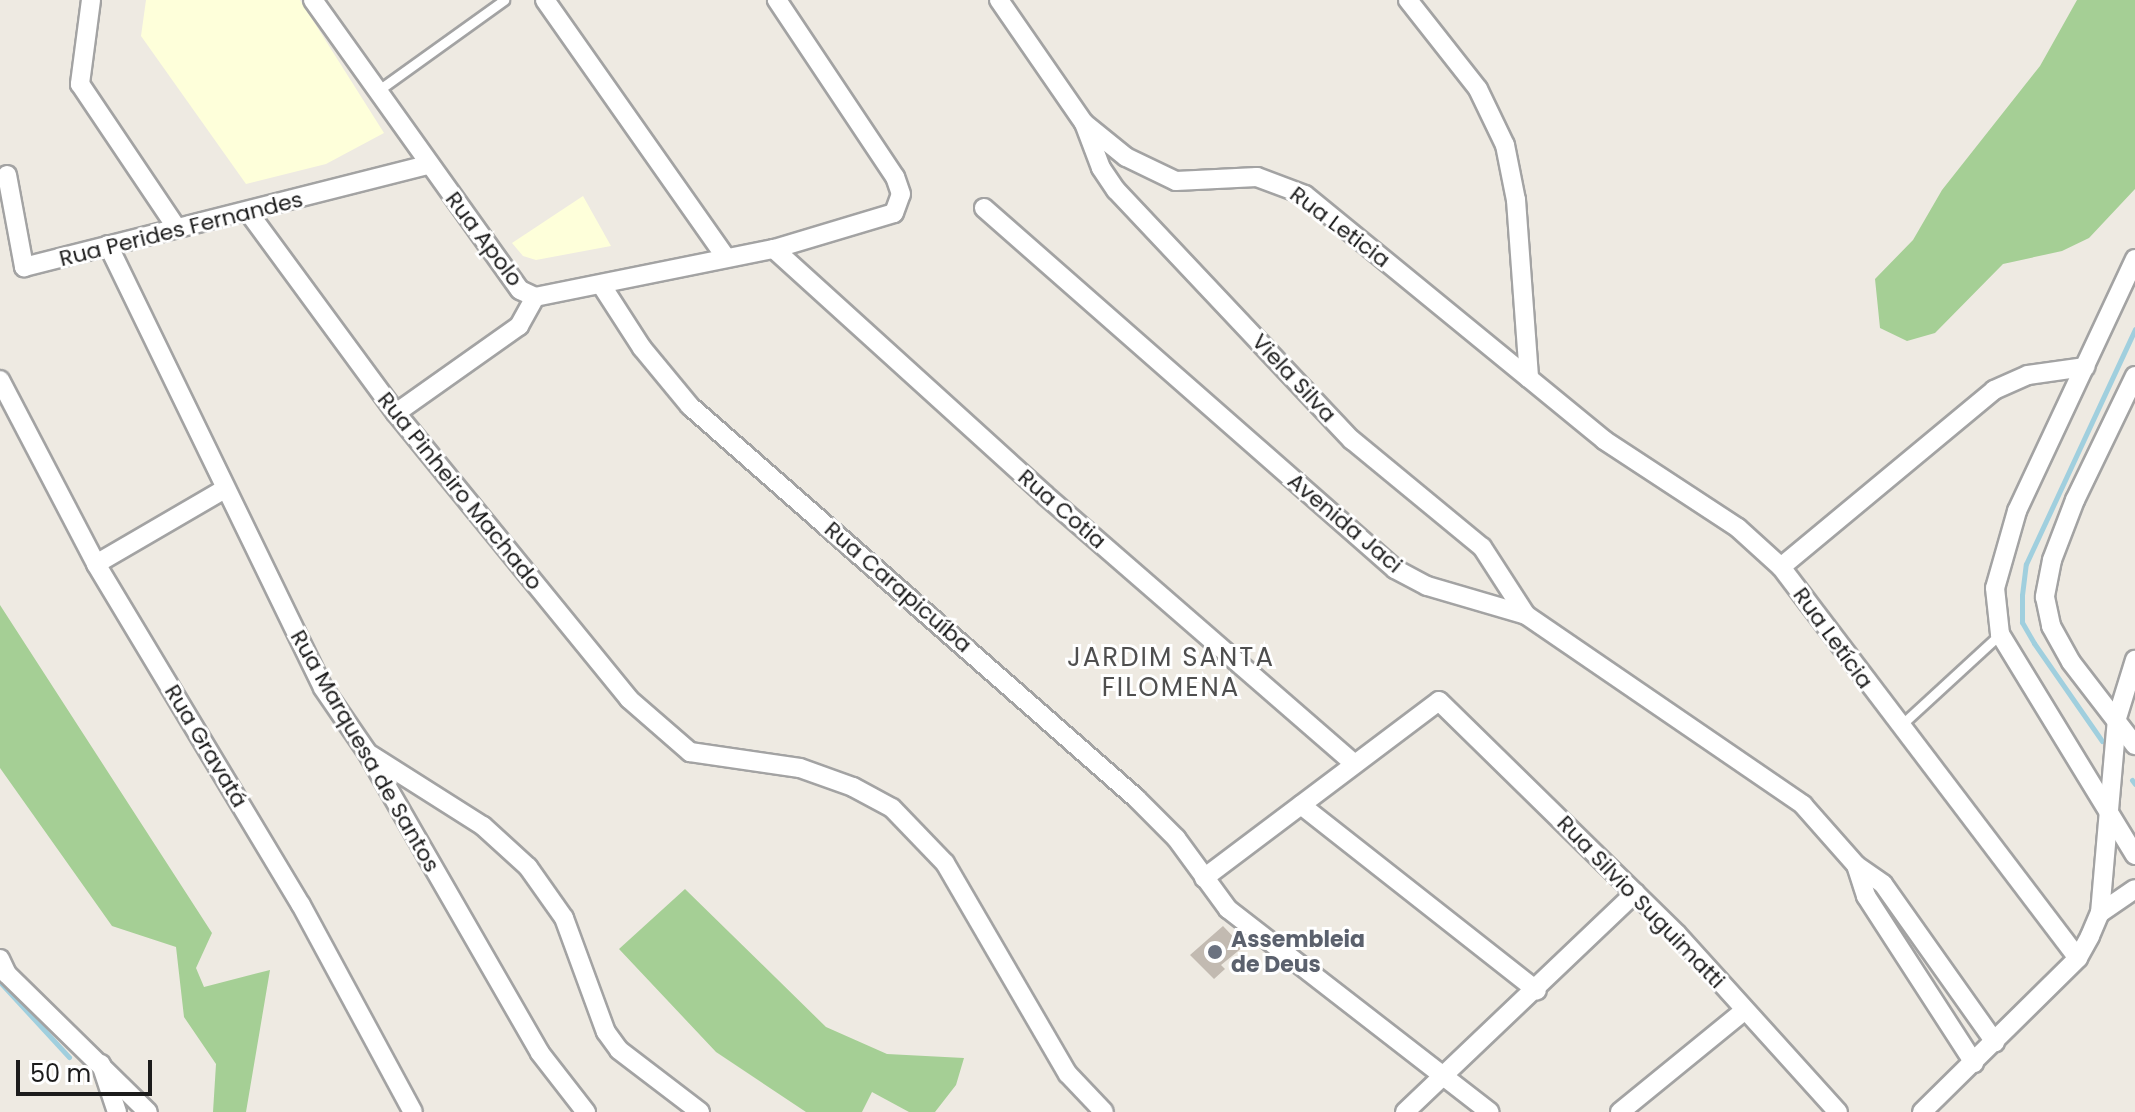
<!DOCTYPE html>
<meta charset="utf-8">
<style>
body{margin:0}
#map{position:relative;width:2135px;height:1112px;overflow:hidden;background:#eeeae2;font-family:Poppins,sans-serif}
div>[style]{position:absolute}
.education>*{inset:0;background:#feffda}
.forest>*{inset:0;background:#a5cf95}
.stream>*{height:5px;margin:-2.5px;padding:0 2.5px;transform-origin:2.5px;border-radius:2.5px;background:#a0cfde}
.building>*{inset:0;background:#c2bab1}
.roads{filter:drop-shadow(2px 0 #a3a3a3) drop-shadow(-2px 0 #a3a3a3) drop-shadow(0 2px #a3a3a3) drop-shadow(0 -2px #a3a3a3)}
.lane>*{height:9px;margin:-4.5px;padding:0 4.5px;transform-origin:4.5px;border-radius:4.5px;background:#fff}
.street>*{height:18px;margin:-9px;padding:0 9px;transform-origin:9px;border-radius:9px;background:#fff}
.dots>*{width:22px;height:22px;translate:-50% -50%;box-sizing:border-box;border:4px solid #fff;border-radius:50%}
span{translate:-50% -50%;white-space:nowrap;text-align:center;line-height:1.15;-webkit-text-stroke:6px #fff;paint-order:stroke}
.street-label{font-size:22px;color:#1c1c1c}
.worship-label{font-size:22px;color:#5b616d;font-weight:700}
.left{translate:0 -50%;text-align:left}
.quarter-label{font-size:26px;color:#4f4f4f;letter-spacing:2px}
.scale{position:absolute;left:16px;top:1060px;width:136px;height:36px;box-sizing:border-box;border:4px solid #1c1c1c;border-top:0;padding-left:10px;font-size:24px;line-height:28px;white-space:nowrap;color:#1c1c1c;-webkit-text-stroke:6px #fff;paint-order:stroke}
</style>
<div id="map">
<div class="education">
<div style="clip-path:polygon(146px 0,300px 0,384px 133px,326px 164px,246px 184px,141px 36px)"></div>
<div style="clip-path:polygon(583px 196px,611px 246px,536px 260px,523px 256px,512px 243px)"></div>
</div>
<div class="forest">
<div style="clip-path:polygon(2077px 0,2135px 0,2135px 189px,2089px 238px,2062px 251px,2003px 264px,1935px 333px,1907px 341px,1880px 328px,1875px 279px,1913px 240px,1942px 190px,2040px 66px)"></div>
<div style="clip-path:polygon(0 605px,212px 933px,196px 968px,204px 987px,270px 970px,246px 1112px,213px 1112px,216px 1064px,184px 1017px,176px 947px,112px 926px,0 768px)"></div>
<div style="clip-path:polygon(685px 889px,826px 1027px,887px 1054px,964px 1058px,956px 1085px,935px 1112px,909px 1112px,872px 1092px,862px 1112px,806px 1112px,716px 1052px,619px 949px)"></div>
</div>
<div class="stream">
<div style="left:2102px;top:741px;width:119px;rotate:-124.8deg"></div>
<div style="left:2034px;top:643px;width:24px;rotate:-120deg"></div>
<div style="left:2022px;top:622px;width:27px;rotate:-90deg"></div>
<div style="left:2022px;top:595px;width:31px;rotate:-83deg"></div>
<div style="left:2026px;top:564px;width:259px;rotate:-65.1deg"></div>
<div style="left:2132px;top:780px;width:5px;rotate:53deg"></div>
<div style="left:0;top:982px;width:102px;rotate:47.4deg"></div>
</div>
<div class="building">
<div style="clip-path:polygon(1223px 926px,1243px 947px,1221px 965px,1225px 969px,1214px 979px,1190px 955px)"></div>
</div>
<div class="roads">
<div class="lane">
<div style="left:376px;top:92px;width:158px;rotate:-35.7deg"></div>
<div style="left:1899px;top:727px;width:137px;rotate:-42.6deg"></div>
</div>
<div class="street">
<div style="left:91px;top:0;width:85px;rotate:97.5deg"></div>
<div style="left:80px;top:84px;width:172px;rotate:56.1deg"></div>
<div style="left:313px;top:0;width:356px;rotate:54.5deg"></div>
<div style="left:520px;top:290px;width:17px;rotate:25deg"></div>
<div style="left:535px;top:297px;width:244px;rotate:-11.4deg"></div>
<div style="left:774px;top:249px;width:125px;rotate:-16.7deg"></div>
<div style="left:894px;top:213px;width:20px;rotate:-70deg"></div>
<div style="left:901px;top:194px;width:18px;rotate:-109deg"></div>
<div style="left:895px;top:177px;width:213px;rotate:-123.7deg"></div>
<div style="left:545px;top:0;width:315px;rotate:54.9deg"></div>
<div style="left:999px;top:0;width:150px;rotate:55.4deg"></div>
<div style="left:1084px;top:123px;width:48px;rotate:69.3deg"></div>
<div style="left:1101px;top:168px;width:27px;rotate:56deg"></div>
<div style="left:1116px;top:190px;width:344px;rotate:46.7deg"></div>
<div style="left:1352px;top:440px;width:168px;rotate:39.5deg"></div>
<div style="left:1482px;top:547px;width:81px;rotate:57.1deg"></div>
<div style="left:1408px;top:0;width:113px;rotate:51.8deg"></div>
<div style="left:1478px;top:89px;width:62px;rotate:64.3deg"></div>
<div style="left:1505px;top:145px;width:56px;rotate:78.7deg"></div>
<div style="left:1516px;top:200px;width:179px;rotate:85.8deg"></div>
<div style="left:1084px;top:123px;width:54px;rotate:39deg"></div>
<div style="left:1126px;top:157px;width:55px;rotate:25.6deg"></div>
<div style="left:1176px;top:181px;width:81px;rotate:-2.8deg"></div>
<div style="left:1257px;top:177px;width:51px;rotate:20.6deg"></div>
<div style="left:1305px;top:195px;width:387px;rotate:39.3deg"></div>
<div style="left:1604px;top:440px;width:160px;rotate:33.3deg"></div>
<div style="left:1738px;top:528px;width:58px;rotate:42.2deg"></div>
<div style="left:1781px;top:567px;width:491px;rotate:52.8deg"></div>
<div style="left:7px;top:175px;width:94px;rotate:79.5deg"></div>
<div style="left:24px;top:267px;width:417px;rotate:-14.2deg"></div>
<div style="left:984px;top:208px;width:547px;rotate:41.29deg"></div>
<div style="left:1395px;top:569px;width:36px;rotate:28deg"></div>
<div style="left:1427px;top:586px;width:103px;rotate:16.3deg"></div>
<div style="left:1526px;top:615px;width:336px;rotate:34.4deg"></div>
<div style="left:1803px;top:805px;width:80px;rotate:48.5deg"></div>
<div style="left:1856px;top:865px;width:33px;rotate:35deg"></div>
<div style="left:1883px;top:884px;width:194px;rotate:54.7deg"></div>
<div style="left:249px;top:213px;width:248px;rotate:53.7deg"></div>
<div style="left:396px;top:413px;width:369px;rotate:50.8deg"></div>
<div style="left:629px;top:699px;width:81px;rotate:41deg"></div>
<div style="left:690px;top:752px;width:111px;rotate:8.3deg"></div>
<div style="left:800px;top:768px;width:56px;rotate:19.7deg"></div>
<div style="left:853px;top:787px;width:44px;rotate:28.3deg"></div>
<div style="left:892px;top:808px;width:76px;rotate:46.1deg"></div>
<div style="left:945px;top:863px;width:244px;rotate:59.8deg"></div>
<div style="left:1068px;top:1074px;width:52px;rotate:46.5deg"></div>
<div style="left:108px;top:245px;width:492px;rotate:64.1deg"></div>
<div style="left:323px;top:688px;width:78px;rotate:55.5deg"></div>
<div style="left:367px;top:752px;width:347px;rotate:60.1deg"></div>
<div style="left:540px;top:1053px;width:75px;rotate:52.1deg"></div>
<div style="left:774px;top:249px;width:366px;rotate:42.2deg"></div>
<div style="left:1045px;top:495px;width:408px;rotate:41deg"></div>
<div style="left:2135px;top:259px;width:278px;rotate:115.1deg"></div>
<div style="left:2017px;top:511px;width:80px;rotate:105.9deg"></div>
<div style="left:1995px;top:588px;width:46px;rotate:83.8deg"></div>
<div style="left:2000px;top:634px;width:259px;rotate:58.6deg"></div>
<div style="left:602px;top:286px;width:74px;rotate:57.2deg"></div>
<div style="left:642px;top:348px;width:75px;rotate:50.4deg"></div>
<div style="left:690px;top:406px;width:594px;rotate:41.31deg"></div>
<div style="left:1136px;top:798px;width:57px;rotate:45deg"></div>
<div style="left:1176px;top:838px;width:88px;rotate:53.8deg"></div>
<div style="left:1228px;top:909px;width:331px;rotate:37.8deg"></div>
<div style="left:2135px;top:376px;width:138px;rotate:115.8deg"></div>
<div style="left:2075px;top:500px;width:64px;rotate:111deg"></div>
<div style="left:2052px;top:560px;width:38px;rotate:101deg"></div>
<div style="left:2045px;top:597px;width:30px;rotate:78deg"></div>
<div style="left:2051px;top:626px;width:41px;rotate:60.9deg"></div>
<div style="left:2071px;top:662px;width:105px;rotate:52.4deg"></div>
<div style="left:0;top:380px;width:208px;rotate:62.4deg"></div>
<div style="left:96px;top:564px;width:398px;rotate:59deg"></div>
<div style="left:301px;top:905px;width:235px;rotate:61.6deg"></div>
<div style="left:396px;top:413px;width:151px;rotate:-35.3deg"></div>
<div style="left:519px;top:326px;width:33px;rotate:-61deg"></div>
<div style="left:96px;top:564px;width:147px;rotate:-30.2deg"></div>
<div style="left:1781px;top:567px;width:277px;rotate:-39.7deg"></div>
<div style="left:1994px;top:390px;width:37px;rotate:-24deg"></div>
<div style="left:2028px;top:375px;width:58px;rotate:-8deg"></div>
<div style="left:371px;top:755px;width:133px;rotate:32.4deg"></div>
<div style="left:483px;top:826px;width:61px;rotate:42.3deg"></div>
<div style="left:528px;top:867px;width:62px;rotate:54.8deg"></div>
<div style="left:564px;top:918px;width:121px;rotate:69.8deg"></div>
<div style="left:606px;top:1032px;width:22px;rotate:54deg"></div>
<div style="left:619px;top:1050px;width:102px;rotate:37.4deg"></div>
<div style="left:1301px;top:805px;width:300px;rotate:38.2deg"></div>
<div style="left:1856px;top:865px;width:33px;rotate:72deg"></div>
<div style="left:1866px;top:896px;width:199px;rotate:57.1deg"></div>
<div style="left:1204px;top:878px;width:294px;rotate:-37deg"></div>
<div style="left:1439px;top:701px;width:333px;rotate:44.4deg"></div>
<div style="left:1677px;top:934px;width:240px;rotate:47.9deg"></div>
<div style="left:2100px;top:913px;width:42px;rotate:-34.4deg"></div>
<div style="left:0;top:959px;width:17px;rotate:65deg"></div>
<div style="left:7px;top:974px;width:197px;rotate:44.4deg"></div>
<div style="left:101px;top:1064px;width:51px;rotate:71.6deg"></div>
<div style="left:1405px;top:1112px;width:318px;rotate:-43.6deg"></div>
<div style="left:1620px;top:1112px;width:161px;rotate:-39.2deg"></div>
<div style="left:1922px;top:1112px;width:219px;rotate:-44.6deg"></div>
<div style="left:2078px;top:958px;width:25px;rotate:-61deg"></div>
<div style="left:2090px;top:936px;width:25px;rotate:-67deg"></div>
<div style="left:2100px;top:913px;width:196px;rotate:-85deg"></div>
<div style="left:2117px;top:718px;width:61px;rotate:-72.8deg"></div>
</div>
</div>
<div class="dots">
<div style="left:1215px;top:952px;background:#6b7280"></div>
</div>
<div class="street-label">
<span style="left:1340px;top:227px;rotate:37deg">Rua Leticia</span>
<span style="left:181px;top:229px;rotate:-14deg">Rua Perides Fernandes</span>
<span style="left:484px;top:239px;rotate:53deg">Rua Apolo</span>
<span style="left:1294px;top:378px;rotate:47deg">Viela Silva</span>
<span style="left:460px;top:491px;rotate:51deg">Rua Pinheiro Machado</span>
<span style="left:1062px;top:509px;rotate:41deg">Rua Cotia</span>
<span style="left:1345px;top:523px;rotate:40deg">Avenida Jaci</span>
<span style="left:898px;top:587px;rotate:41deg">Rua Carapicuíba</span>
<span style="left:1833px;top:638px;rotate:54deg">Rua Letícia</span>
<span style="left:206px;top:746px;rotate:59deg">Rua Gravatá</span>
<span style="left:365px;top:751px;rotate:60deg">Rua Marquesa de Santos</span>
<span style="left:1641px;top:902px;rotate:46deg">Rua Silvio Suguimatti</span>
</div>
<div class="worship-label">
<span class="left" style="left:1231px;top:952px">Assembleia<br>de Deus</span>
</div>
<div class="quarter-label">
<span style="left:1171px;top:673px">JARDIM SANTA<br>FILOMENA</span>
</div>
<div class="scale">50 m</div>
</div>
